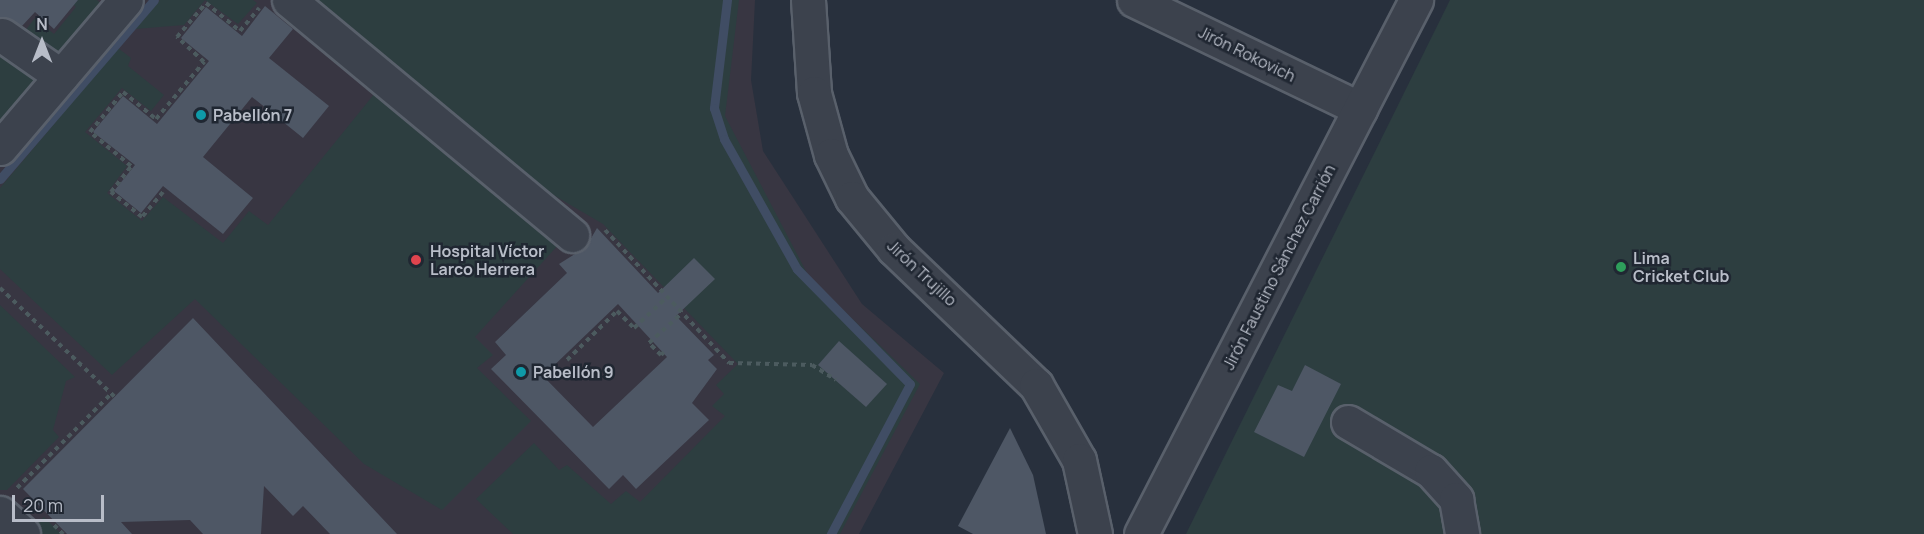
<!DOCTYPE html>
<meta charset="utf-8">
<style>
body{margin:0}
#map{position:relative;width:1924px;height:534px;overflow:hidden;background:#28303d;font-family:Manrope,sans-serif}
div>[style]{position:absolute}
.medical>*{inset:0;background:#383642}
.green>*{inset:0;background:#2d3e40}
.stream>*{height:9px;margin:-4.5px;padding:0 4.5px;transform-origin:4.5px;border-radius:4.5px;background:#404d64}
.building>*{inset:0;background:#4e5765}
.path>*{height:4px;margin-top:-2px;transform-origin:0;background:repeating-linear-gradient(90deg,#4c5b5f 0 4.5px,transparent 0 9px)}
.roads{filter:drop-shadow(2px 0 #59606b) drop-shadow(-2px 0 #59606b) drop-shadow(0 2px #59606b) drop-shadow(0 -2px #59606b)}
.minor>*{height:33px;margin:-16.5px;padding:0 16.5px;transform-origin:16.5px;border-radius:16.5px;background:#3c424d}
.dots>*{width:16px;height:16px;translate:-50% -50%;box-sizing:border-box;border:3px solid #202732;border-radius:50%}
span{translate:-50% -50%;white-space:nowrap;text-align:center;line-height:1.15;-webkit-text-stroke:5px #202732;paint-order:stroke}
.street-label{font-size:16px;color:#b8bdc8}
.poi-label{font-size:16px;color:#b8bdc8;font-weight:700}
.left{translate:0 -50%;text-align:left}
.north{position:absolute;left:12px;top:12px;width:60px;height:60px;-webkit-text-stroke:4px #202732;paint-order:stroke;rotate:0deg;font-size:16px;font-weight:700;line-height:24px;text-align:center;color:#b8bdc8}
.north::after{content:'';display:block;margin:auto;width:21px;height:27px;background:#b8bdc8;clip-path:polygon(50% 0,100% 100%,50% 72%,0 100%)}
.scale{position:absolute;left:12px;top:495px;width:92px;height:27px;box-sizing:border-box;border:3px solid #b8bdc8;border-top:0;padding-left:8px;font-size:18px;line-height:21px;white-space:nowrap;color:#b8bdc8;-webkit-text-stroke:4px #202732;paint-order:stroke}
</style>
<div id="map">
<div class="medical">
<div style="clip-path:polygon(0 0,755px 0,751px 80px,763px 151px,862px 304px,944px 373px,859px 534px,0 534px)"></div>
</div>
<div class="green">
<div style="clip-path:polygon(69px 0,97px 0,106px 8px,60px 60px,25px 31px,35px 18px,54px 34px,76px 7px)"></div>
<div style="clip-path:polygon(160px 0,253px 0,257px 3px,238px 24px,205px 0,184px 25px,135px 29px)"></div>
<div style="clip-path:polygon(307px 0,739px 0,725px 116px,809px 277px,920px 384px,840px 534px,513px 534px,476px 499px,534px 443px,559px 470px,567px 465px,611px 504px,626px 491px,640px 502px,725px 416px,712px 406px,724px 394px,716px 385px,738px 364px,603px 224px,533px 183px)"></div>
<div style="clip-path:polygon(1450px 0,1924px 0,1924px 534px,1186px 534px)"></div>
<div style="clip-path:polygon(118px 48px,131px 58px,128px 66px,164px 95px,151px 111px,122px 88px,85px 132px,127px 166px,107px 193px,142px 221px,163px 197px,223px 243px,249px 211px,268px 225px,375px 93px,559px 244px,475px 337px,493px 355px,477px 368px,531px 421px,442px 510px,364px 464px,195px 299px,112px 375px,0 269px,0 188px)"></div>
<div style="clip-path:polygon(0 53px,48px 73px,0 131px)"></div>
<div style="clip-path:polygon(0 305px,75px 377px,66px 381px,53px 430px,59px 437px,7px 490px,0 490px)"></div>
<div style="clip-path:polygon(44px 517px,61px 534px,38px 534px,33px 528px)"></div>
</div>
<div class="stream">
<div style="left:727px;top:0;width:109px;rotate:96.9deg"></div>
<div style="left:714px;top:108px;width:33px;rotate:72deg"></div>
<div style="left:724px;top:139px;width:149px;rotate:60.7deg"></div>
<div style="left:797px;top:269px;width:161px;rotate:45.5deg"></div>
<div style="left:910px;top:384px;width:170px;rotate:117.8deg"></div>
<div style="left:0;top:179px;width:236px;rotate:-49.3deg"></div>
</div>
<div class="building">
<div style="clip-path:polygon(0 0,78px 0,54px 29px,35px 12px,22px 26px,0 17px)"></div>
<div style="clip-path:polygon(265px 6px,293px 29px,269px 58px,329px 106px,303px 138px,252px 97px,203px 157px,253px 198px,223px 234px,163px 186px,141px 213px,114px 191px,135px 165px,93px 132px,123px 96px,157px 124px,209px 61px,181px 38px,206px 7px,242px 36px)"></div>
<div style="clip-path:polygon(evenodd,597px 228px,658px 293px,694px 258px,715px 279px,676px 316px,714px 355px,708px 360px,717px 369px,692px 403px,709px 420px,636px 489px,623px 475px,609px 489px,491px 369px,506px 355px,495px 342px,567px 273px,559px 264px,586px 247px,597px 228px,618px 304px,667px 357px,593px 427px,543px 376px,618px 304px)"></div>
<div style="clip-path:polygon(193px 318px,397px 534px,330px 534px,303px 506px,293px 516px,264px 486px,261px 534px,203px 534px,190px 520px,121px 522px,132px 534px,67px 534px,23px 489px)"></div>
<div style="clip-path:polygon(839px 341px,887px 384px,866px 407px,818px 365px)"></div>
<div style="clip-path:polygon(1305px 365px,1341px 384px,1304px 457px,1254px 432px,1278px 385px,1292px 391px)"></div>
<div style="clip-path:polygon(1010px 428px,1033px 475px,1046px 534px,973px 534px,958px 526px)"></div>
</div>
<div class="path">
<div style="left:163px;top:192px;width:33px;rotate:130deg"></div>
<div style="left:142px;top:217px;width:40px;rotate:-141deg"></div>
<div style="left:111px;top:192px;width:33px;rotate:-52deg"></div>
<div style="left:131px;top:166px;width:53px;rotate:-140.3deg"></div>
<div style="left:90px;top:132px;width:52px;rotate:-50.5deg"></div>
<div style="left:123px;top:92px;width:43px;rotate:39.3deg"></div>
<div style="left:156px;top:119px;width:75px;rotate:-49.9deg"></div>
<div style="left:204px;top:62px;width:37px;rotate:-137deg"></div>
<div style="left:177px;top:37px;width:45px;rotate:-49.5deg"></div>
<div style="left:206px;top:3px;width:44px;rotate:39.5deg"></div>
<div style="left:240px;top:31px;width:30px;rotate:-50deg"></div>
<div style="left:605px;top:230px;width:182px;rotate:47deg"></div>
<div style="left:729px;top:363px;width:83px;rotate:1.4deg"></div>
<div style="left:812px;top:365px;width:28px;rotate:32deg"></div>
<div style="left:0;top:288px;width:158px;rotate:43.5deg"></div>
<div style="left:664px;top:352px;width:4px;rotate:135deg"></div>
<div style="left:661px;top:355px;width:17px;rotate:-135deg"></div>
<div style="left:649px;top:343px;width:45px;rotate:-42.3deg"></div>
<div style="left:567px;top:360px;width:70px;rotate:-44.4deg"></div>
<div style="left:617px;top:311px;width:24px;rotate:45deg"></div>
<div style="left:634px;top:328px;width:45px;rotate:-43.2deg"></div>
<div style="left:17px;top:488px;width:133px;rotate:-45deg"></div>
<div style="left:54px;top:525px;width:13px;rotate:45deg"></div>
</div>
<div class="roads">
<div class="minor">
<div style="left:289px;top:0;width:368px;rotate:39.7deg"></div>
<div style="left:808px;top:0;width:93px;rotate:86.3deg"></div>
<div style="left:814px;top:93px;width:64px;rotate:74.7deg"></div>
<div style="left:831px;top:155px;width:48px;rotate:64deg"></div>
<div style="left:852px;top:198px;width:66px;rotate:50.5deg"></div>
<div style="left:894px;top:249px;width:197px;rotate:43.8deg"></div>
<div style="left:1036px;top:385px;width:86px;rotate:60.2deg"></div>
<div style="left:1079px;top:460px;width:76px;rotate:77.8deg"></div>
<div style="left:1134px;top:0;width:251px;rotate:25.7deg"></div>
<div style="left:2px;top:35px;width:72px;rotate:34.8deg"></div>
<div style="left:0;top:148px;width:194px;rotate:-49.6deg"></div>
<div style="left:1348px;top:422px;width:96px;rotate:30.6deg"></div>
<div style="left:1431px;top:471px;width:38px;rotate:48deg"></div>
<div style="left:1456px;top:499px;width:36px;rotate:80deg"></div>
<div style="left:0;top:513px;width:31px;rotate:42deg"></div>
<div style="left:1141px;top:534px;width:601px;rotate:-62.75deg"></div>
</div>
</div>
<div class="dots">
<div style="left:201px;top:115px;background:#0f9aa8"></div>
<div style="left:416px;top:260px;background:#e0444e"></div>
<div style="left:1621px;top:267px;background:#2e9e5b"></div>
<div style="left:521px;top:372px;background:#0f9aa8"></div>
</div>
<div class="street-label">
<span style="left:1247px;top:54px;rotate:26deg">Jirón Rokovich</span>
<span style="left:1279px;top:267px;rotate:-63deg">Jirón Faustino Sánchez Carrión</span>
<span style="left:922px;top:273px;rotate:43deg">Jirón Trujillo</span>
</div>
<div class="poi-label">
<span class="left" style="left:213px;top:115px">Pabellón 7</span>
<span class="left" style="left:430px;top:260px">Hospital Víctor<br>Larco Herrera</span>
<span class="left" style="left:1633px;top:267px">Lima<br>Cricket Club</span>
<span class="left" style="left:533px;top:372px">Pabellón 9</span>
</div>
<div class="north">N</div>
<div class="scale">20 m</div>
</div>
